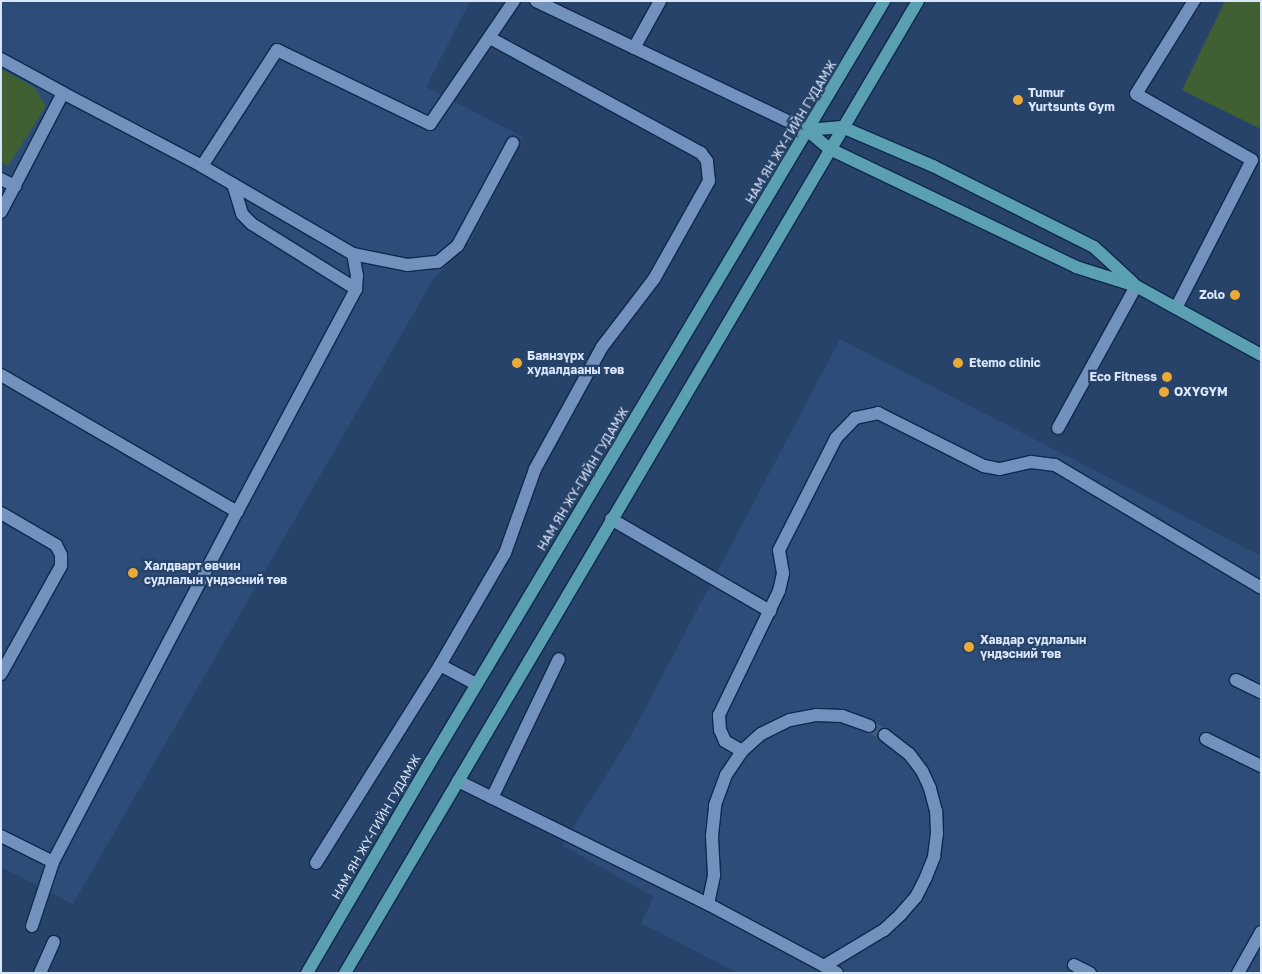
<!DOCTYPE html>
<meta charset="utf-8">
<style>
body{margin:0}
#map{position:relative;width:1262px;height:974px;overflow:hidden;background:#284369;font-family:"Golos Text",sans-serif}
div>[style]{position:absolute}
.built>*{inset:0;background:#2d4c78}
.green>*{inset:0;background:#406034}
.minor-tunnel>*{height:12px;margin-top:-6px;transform-origin:0;background:repeating-linear-gradient(90deg,#435c7f 0 12px,transparent 0 18px)}
.roads{filter:drop-shadow(1px 0 #0f284c) drop-shadow(-1px 0 #0f284c) drop-shadow(0 1px #0f284c) drop-shadow(0 -1px #0f284c)}
.minor>*{height:12px;margin:-6px;padding:0 6px;transform-origin:6px;border-radius:6px;background:#7391bd}
.major>*{height:12px;margin:-6px;padding:0 6px;transform-origin:6px;border-radius:6px;background:#5a9fb2}
.dots>*{width:14px;height:14px;translate:-50% -50%;box-sizing:border-box;border:2px solid #284369;border-radius:50%}
span{translate:-50% -50%;white-space:nowrap;text-align:center;line-height:1.15;-webkit-text-stroke:4.5px #284369;paint-order:stroke}
.poi-label{font-size:12px;color:#dae7fb;font-weight:700}
.left{translate:0 -50%;text-align:left}
.right{translate:-100% -50%;text-align:right}
.street-label{font-size:12px;color:#dae7fb}
.frame{position:absolute;inset:0;border:2px solid #dae7fb;pointer-events:none}
</style>
<div id="map">
<div class="built">
<div style="clip-path:polygon(1px 1px,470px 1px,426px 87px,523px 137px,470px 242px,434px 278px,73px 904px,1px 867px)"></div>
<div style="clip-path:polygon(840px 339px,1261px 556px,1261px 973px,738px 973px,641px 923px,654px 897px,562px 845px,629px 739px)"></div>
</div>
<div class="green">
<div style="clip-path:polygon(1225px 1px,1261px 1px,1261px 129px,1182px 90px)"></div>
<div style="clip-path:polygon(1px 69px,34px 87px,46px 106px,8px 166px,1px 163px)"></div>
</div>
<div class="minor-tunnel">
<div style="left:869px;top:726px;width:18px;rotate:29deg"></div>
</div>
<div class="roads">
<div class="minor">
<div style="left:536px;top:1px;width:300px;rotate:25.5deg"></div>
<div style="left:634px;top:48px;width:54px;rotate:-61deg"></div>
<div style="left:1px;top:59px;width:71px;rotate:28.7deg"></div>
<div style="left:1px;top:179px;width:16px;rotate:27deg"></div>
<div style="left:233px;top:184px;width:31px;rotate:73deg"></div>
<div style="left:242px;top:214px;width:14px;rotate:45deg"></div>
<div style="left:252px;top:224px;width:123px;rotate:32deg"></div>
<div style="left:1px;top:212px;width:134px;rotate:-62.5deg"></div>
<div style="left:63px;top:93px;width:157px;rotate:27.7deg"></div>
<div style="left:202px;top:166px;width:138px;rotate:-57.1deg"></div>
<div style="left:277px;top:50px;width:170px;rotate:25.8deg"></div>
<div style="left:430px;top:124px;width:149px;rotate:-55.7deg"></div>
<div style="left:353px;top:254px;width:55px;rotate:11.5deg"></div>
<div style="left:407px;top:265px;width:31px;rotate:-6deg"></div>
<div style="left:438px;top:262px;width:26px;rotate:-40deg"></div>
<div style="left:458px;top:245px;width:116px;rotate:-61.7deg"></div>
<div style="left:1176px;top:308px;width:166px;rotate:-62.8deg"></div>
<div style="left:1252px;top:160px;width:133px;rotate:-150.4deg"></div>
<div style="left:1136px;top:94px;width:110px;rotate:-58.1deg"></div>
<div style="left:1px;top:375px;width:273px;rotate:30.1deg"></div>
<div style="left:237px;top:512px;width:253px;rotate:-61.9deg"></div>
<div style="left:356px;top:289px;width:13px;rotate:-86deg"></div>
<div style="left:357px;top:276px;width:22px;rotate:-100deg"></div>
<div style="left:353px;top:254px;width:175px;rotate:-149.8deg"></div>
<div style="left:1058px;top:428px;width:162px;rotate:-61.2deg"></div>
<div style="left:1px;top:513px;width:64px;rotate:30.2deg"></div>
<div style="left:56px;top:545px;width:11px;rotate:63deg"></div>
<div style="left:61px;top:555px;width:11px;rotate:90deg"></div>
<div style="left:61px;top:566px;width:124px;rotate:119.1deg"></div>
<div style="left:611px;top:519px;width:184px;rotate:30.1deg"></div>
<div style="left:440px;top:665px;width:41px;rotate:27.8deg"></div>
<div style="left:1236px;top:680px;width:28px;rotate:26deg"></div>
<div style="left:1206px;top:739px;width:61px;rotate:26.1deg"></div>
<div style="left:742px;top:751px;width:20px;rotate:-150deg"></div>
<div style="left:725px;top:741px;width:12px;rotate:-114deg"></div>
<div style="left:720px;top:730px;width:15px;rotate:-94deg"></div>
<div style="left:719px;top:715px;width:138px;rotate:-64.2deg"></div>
<div style="left:779px;top:591px;width:18px;rotate:-77deg"></div>
<div style="left:783px;top:573px;width:23px;rotate:-100deg"></div>
<div style="left:779px;top:550px;width:126px;rotate:-63deg"></div>
<div style="left:836px;top:438px;width:28px;rotate:-46deg"></div>
<div style="left:855px;top:418px;width:24px;rotate:-12deg"></div>
<div style="left:878px;top:413px;width:119px;rotate:26.6deg"></div>
<div style="left:984px;top:466px;width:16px;rotate:11deg"></div>
<div style="left:1000px;top:469px;width:32px;rotate:-13deg"></div>
<div style="left:1031px;top:462px;width:24px;rotate:7deg"></div>
<div style="left:1055px;top:465px;width:240px;rotate:30.8deg"></div>
<div style="left:458px;top:781px;width:279px;rotate:26.2deg"></div>
<div style="left:708px;top:904px;width:146px;rotate:28.1deg"></div>
<div style="left:492px;top:798px;width:154px;rotate:-64.3deg"></div>
<div style="left:1px;top:836px;width:58px;rotate:26.6deg"></div>
<div style="left:316px;top:863px;width:234px;rotate:-57.9deg"></div>
<div style="left:440px;top:665px;width:129px;rotate:-59.9deg"></div>
<div style="left:505px;top:553px;width:89px;rotate:-70.3deg"></div>
<div style="left:535px;top:469px;width:139px;rotate:-61.2deg"></div>
<div style="left:602px;top:347px;width:86px;rotate:-52.6deg"></div>
<div style="left:654px;top:279px;width:112px;rotate:-60.7deg"></div>
<div style="left:709px;top:181px;width:20px;rotate:-96deg"></div>
<div style="left:707px;top:161px;width:10px;rotate:-127deg"></div>
<div style="left:701px;top:153px;width:240px;rotate:-151.4deg"></div>
<div style="left:708px;top:904px;width:30px;rotate:-78deg"></div>
<div style="left:714px;top:875px;width:39px;rotate:-93deg"></div>
<div style="left:712px;top:836px;width:31px;rotate:-84deg"></div>
<div style="left:715px;top:805px;width:32px;rotate:-70deg"></div>
<div style="left:726px;top:775px;width:29px;rotate:-56deg"></div>
<div style="left:742px;top:751px;width:25px;rotate:-42deg"></div>
<div style="left:761px;top:734px;width:32px;rotate:-26deg"></div>
<div style="left:790px;top:720px;width:26px;rotate:-11deg"></div>
<div style="left:816px;top:715px;width:26px;rotate:2deg"></div>
<div style="left:842px;top:716px;width:29px;rotate:20deg"></div>
<div style="left:32px;top:926px;width:67px;rotate:-71.8deg"></div>
<div style="left:53px;top:862px;width:395px;rotate:-62.3deg"></div>
<div style="left:1074px;top:965px;width:18px;rotate:27deg"></div>
<div style="left:824px;top:966px;width:70px;rotate:-31deg"></div>
<div style="left:884px;top:930px;width:23px;rotate:-43deg"></div>
<div style="left:901px;top:914px;width:23px;rotate:-49deg"></div>
<div style="left:916px;top:897px;width:22px;rotate:-63deg"></div>
<div style="left:926px;top:877px;width:22px;rotate:-68deg"></div>
<div style="left:934px;top:857px;width:23px;rotate:-83deg"></div>
<div style="left:937px;top:834px;width:23px;rotate:-92deg"></div>
<div style="left:936px;top:811px;width:24px;rotate:-105deg"></div>
<div style="left:930px;top:788px;width:19px;rotate:-115deg"></div>
<div style="left:922px;top:771px;width:21px;rotate:-127deg"></div>
<div style="left:909px;top:754px;width:31px;rotate:-142deg"></div>
<div style="left:40px;top:973px;width:34px;rotate:-66deg"></div>
<div style="left:1238px;top:973px;width:47px;rotate:-60.7deg"></div>
</div>
<div class="major">
<div style="left:807px;top:130px;width:30px;rotate:40deg"></div>
<div style="left:830px;top:149px;width:273px;rotate:25.6deg"></div>
<div style="left:1076px;top:267px;width:63px;rotate:17.6deg"></div>
<div style="left:1136px;top:286px;width:143px;rotate:28.9deg"></div>
<div style="left:807px;top:130px;width:35px;rotate:-5deg"></div>
<div style="left:842px;top:127px;width:99px;rotate:23.2deg"></div>
<div style="left:933px;top:166px;width:180px;rotate:26.7deg"></div>
<div style="left:1094px;top:247px;width:53px;rotate:42.7deg"></div>
<div style="left:307px;top:973px;width:246px;rotate:-59.7deg"></div>
<div style="left:431px;top:761px;width:885px;rotate:-59.2deg"></div>
<div style="left:345px;top:973px;width:1128px;rotate:-59.48deg"></div>
</div>
</div>
<div class="dots">
<div style="left:1018px;top:100px;background:#eaaa38"></div>
<div style="left:1235px;top:295px;background:#eaaa38"></div>
<div style="left:517px;top:363px;background:#eaaa38"></div>
<div style="left:958px;top:363px;background:#eaaa38"></div>
<div style="left:1167px;top:377px;background:#eaaa38"></div>
<div style="left:1164px;top:392px;background:#eaaa38"></div>
<div style="left:133px;top:573px;background:#eaaa38"></div>
<div style="left:969px;top:647px;background:#eaaa38"></div>
</div>
<div class="poi-label">
<span class="left" style="left:1028px;top:100px">Tumur<br>Yurtsunts Gym</span>
<span class="right" style="left:1225px;top:295px">Zolo</span>
<span class="left" style="left:527px;top:363px">Баянзүрх<br>худалдааны төв</span>
<span class="left" style="left:969px;top:363px">Etemo clinic</span>
<span class="right" style="left:1157px;top:377px">Eco Fitness</span>
<span class="left" style="left:1174px;top:392px">OXYGYM</span>
<span class="left" style="left:144px;top:573px">Халдварт өвчин<br>судлалын үндэсний төв</span>
<span class="left" style="left:980px;top:647px">Хавдар судлалын<br>үндэсний төв</span>
</div>
<div class="street-label">
<span style="left:791px;top:132px;rotate:-59deg">НАМ ЯН ЖҮ-ГИЙН ГУДАМЖ</span>
<span style="left:583px;top:479px;rotate:-59deg">НАМ ЯН ЖҮ-ГИЙН ГУДАМЖ</span>
<span style="left:376px;top:827px;rotate:-60deg">НАМ ЯН ЖҮ-ГИЙН ГУДАМЖ</span>
</div>
<div class="frame"></div>
</div>
